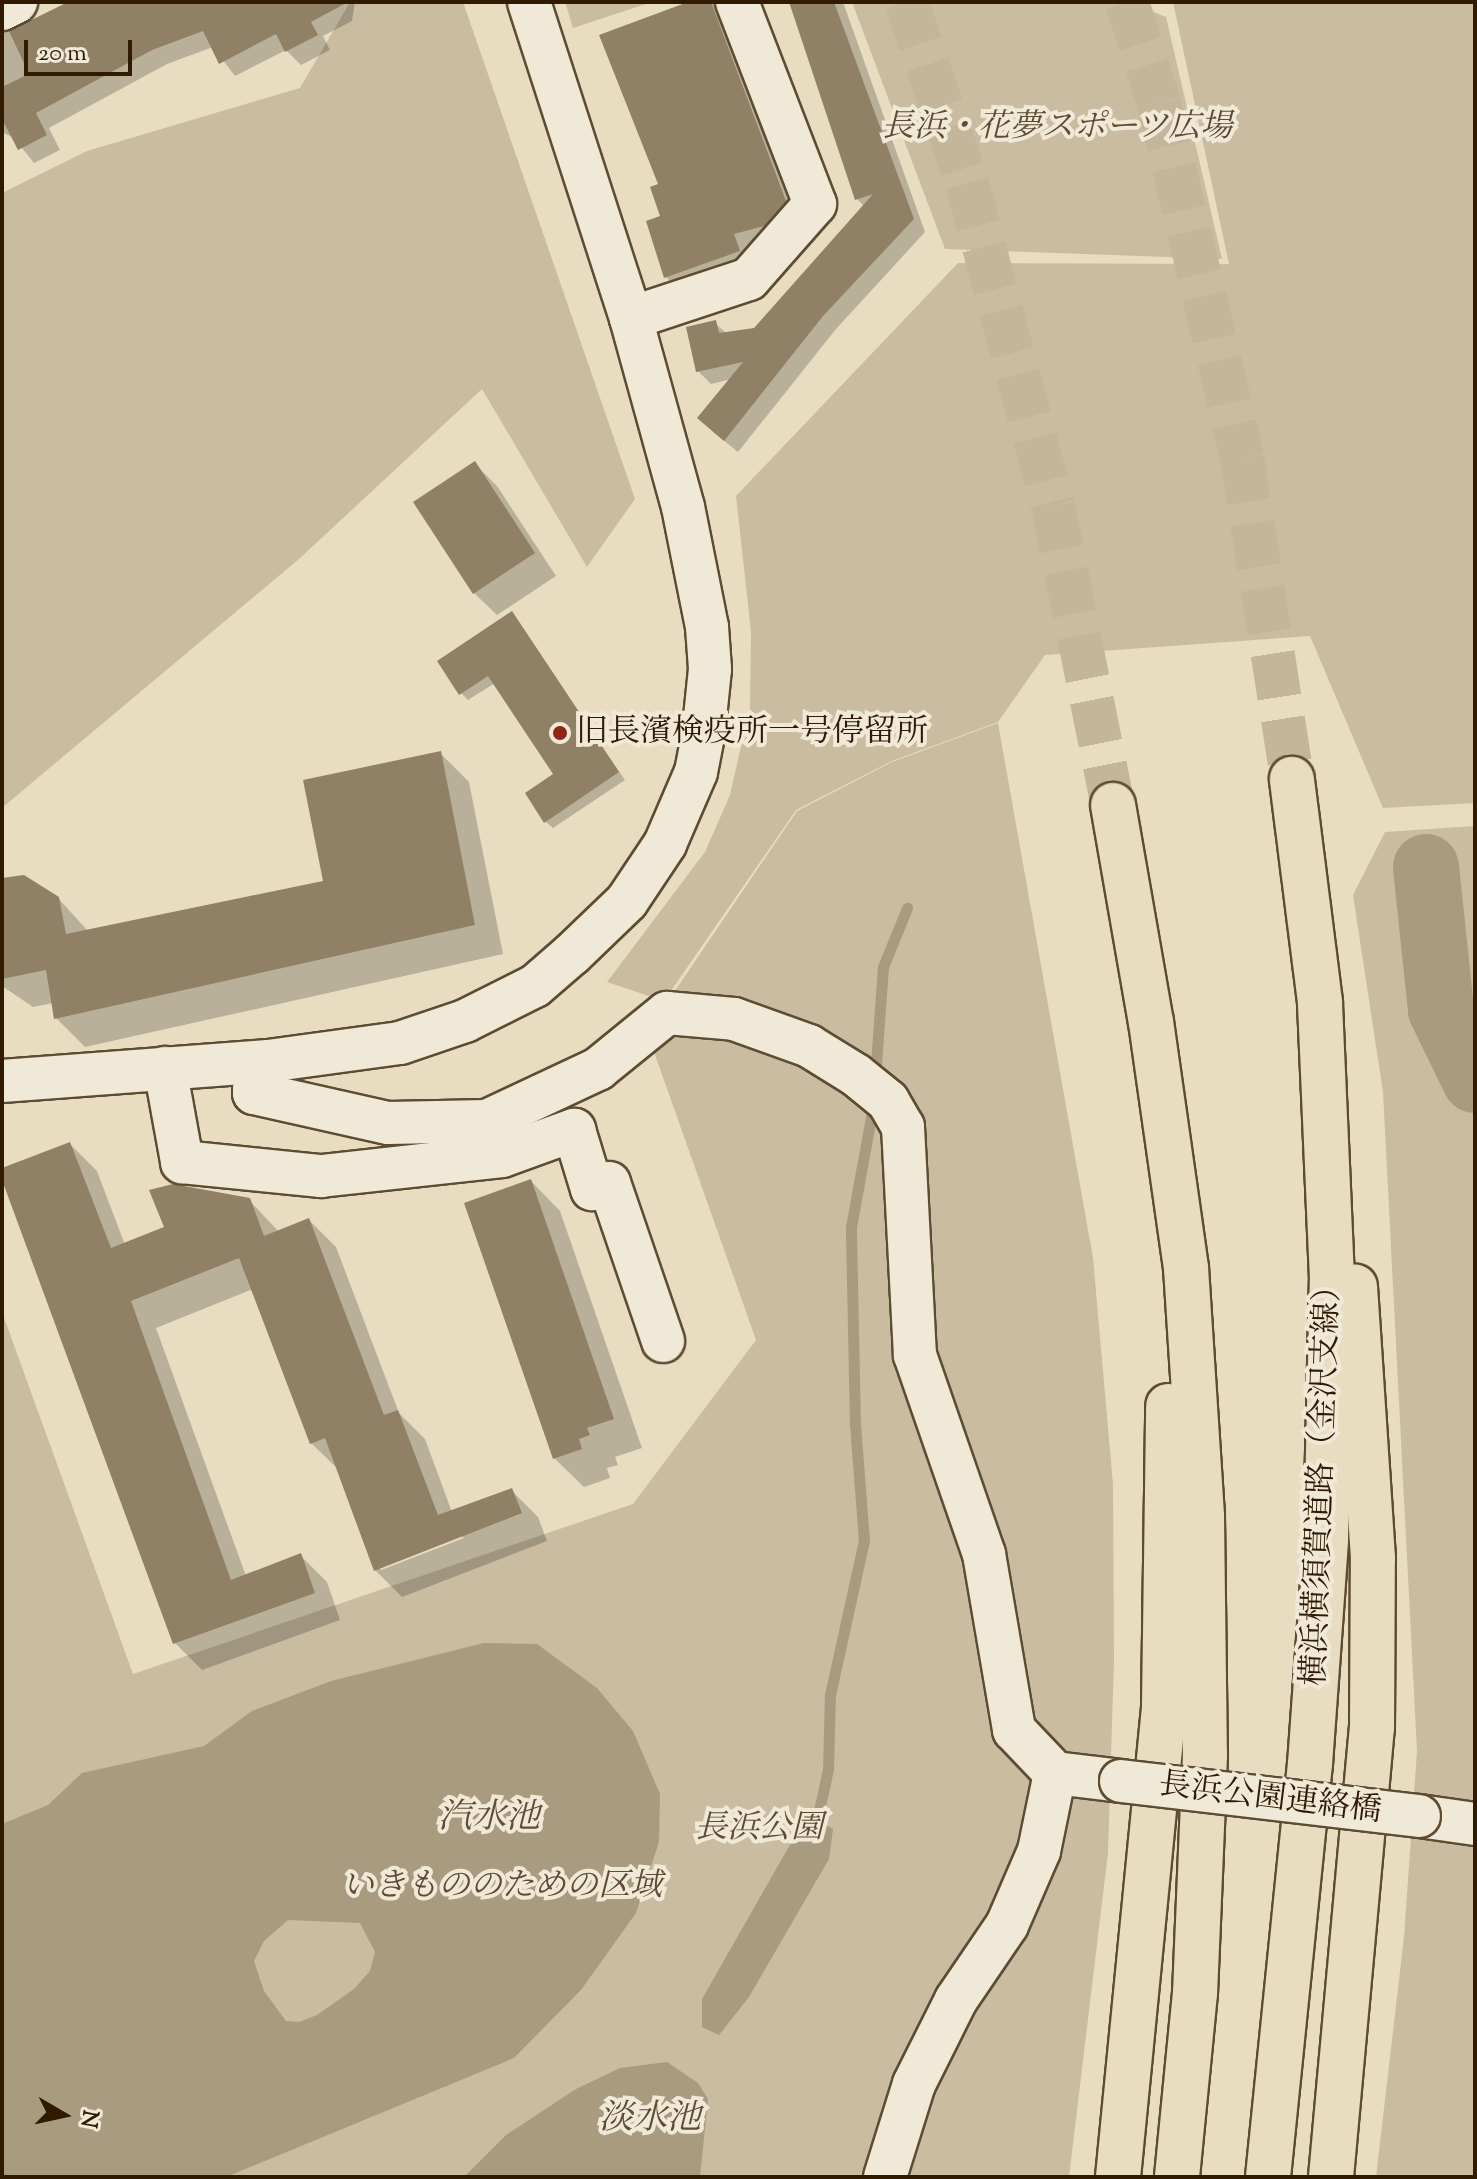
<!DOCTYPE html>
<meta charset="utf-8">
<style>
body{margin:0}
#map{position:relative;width:1477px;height:2179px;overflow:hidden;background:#e8ddc1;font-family:"Sorts Mill Goudy","Noto Serif JP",serif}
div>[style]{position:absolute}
.green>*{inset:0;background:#c9bca1}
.water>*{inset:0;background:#a99b80}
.shadow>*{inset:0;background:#0003}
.stream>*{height:11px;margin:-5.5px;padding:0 5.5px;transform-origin:5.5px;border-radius:5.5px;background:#a99b80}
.river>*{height:66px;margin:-33px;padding:0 33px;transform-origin:33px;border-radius:33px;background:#a99b80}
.building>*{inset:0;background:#908065}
.highway-tunnel>*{height:44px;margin-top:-22px;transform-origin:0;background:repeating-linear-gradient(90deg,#c3b69b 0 44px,transparent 0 66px)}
.roads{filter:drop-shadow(2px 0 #5e4c32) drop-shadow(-2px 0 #5e4c32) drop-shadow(0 2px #5e4c32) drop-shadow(0 -2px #5e4c32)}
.minor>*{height:42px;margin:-21px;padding:0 21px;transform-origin:21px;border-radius:21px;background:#f0e9d7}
.highway>*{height:44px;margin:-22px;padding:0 22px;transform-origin:22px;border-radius:22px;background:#e8ddc1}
.bridges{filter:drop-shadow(2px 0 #5e4c32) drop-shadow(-2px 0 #5e4c32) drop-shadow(0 2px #5e4c32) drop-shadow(0 -2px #5e4c32)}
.minor-bridge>*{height:42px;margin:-21px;padding:0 21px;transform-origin:21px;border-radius:21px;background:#f0e9d7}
.dots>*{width:22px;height:22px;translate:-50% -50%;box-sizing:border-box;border:4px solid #f0e9d7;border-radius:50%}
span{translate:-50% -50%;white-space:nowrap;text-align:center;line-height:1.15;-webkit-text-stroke:8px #f0e9d7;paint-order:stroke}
.park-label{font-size:32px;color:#5e4b32;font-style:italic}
.poi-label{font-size:32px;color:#301b02}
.left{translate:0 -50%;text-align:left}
.street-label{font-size:32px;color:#301b02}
.water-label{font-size:34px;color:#604e34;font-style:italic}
.frame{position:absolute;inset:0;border:4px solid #301b02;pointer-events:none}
.north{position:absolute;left:24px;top:2075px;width:80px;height:80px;-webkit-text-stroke:6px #f0e9d7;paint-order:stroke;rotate:99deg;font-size:22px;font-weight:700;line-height:32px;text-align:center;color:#301b02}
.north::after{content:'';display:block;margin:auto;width:28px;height:36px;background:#301b02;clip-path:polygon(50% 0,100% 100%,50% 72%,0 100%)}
.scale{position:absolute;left:24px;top:40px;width:108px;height:36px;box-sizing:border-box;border:4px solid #301b02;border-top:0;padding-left:10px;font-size:24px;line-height:28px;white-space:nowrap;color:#301b02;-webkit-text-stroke:6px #f0e9d7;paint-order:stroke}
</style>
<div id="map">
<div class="green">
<div style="clip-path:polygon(350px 2px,463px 2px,635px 499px,587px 567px,482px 389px,299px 559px,3px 807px,2px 193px,87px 151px,300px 88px)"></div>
<div style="clip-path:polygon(565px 2px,652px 2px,573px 28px)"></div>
<div style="clip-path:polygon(852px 2px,1128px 2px,1166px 17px,1222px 259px,945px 249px)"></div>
<div style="clip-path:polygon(1173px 2px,1475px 2px,1475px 803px,1383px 808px,1310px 636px,1045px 655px,998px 722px,892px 761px,796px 810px,664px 1001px,607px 982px,705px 852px,730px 795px,750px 707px,751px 632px,736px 496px,958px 263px,1229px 264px)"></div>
<div style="clip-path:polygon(998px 723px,1093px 1258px,1113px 1484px,1114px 1659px,1108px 1853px,1069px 2177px,2px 2177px,2px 1312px,133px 1674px,633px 1504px,756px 1340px,647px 1032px,797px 811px,892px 762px)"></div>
<div style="clip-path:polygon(1475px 826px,1475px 2177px,1376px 2177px,1404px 1937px,1417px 1751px,1383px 1092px,1353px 895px,1385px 832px)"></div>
</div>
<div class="water">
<div style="clip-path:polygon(1462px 902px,1467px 986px,1475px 1009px,1475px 1113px,1450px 1073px,1422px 995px,1414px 903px)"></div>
<div style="clip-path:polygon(evenodd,484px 1643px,537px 1644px,597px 1688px,633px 1731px,660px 1794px,659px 1842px,636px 1913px,581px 1990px,514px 2058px,226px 2177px,2px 2177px,2px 1824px,48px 1805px,82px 1773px,204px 1746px,252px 1711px,331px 1681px,484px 1643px,288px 1920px,360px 1923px,375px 1952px,370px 1971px,354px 1989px,317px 2015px,299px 2022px,286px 2021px,264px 1991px,254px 1961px,264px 1941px,288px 1920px)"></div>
<div style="clip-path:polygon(807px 1815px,833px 1829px,829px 1859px,749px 1997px,719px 2035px,702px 2027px,702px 1999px)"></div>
<div style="clip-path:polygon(667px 2062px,698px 2083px,708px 2099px,700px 2177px,464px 2177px,506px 2135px,576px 2089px,620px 2068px)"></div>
</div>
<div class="shadow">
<div style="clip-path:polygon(74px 2px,355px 2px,352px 21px,323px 36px,330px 50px,301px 65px,286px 50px,235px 76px,213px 47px,167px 64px,49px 128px,60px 150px,34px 163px,14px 138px,2px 132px,2px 33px)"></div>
<div style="clip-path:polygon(691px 2px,714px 2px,722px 10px,799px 216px,778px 239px,747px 248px,753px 266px,680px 291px,666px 277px,660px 185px)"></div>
<div style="clip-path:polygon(791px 2px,843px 2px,925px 232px,836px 329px,738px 452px,712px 431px,732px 379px,711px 384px,698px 371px,715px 323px,727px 334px,755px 330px,865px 207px,857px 199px)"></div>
<div style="clip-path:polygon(475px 464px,497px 486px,556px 576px,497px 615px,474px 593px)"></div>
<div style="clip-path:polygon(512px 614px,625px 780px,553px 828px,546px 822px,556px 775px,495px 683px,468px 700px,461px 693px)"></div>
<div style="clip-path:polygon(440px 753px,469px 782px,503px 954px,85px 1047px,56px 1018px,53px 1003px,33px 1007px,2px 986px,2px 880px,58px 898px,88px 931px,325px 883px)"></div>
<div style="clip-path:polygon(evenodd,70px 1144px,97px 1171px,125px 1245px,249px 1200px,279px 1232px,309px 1220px,336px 1247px,399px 1413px,425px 1439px,452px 1512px,511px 1490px,538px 1517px,547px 1541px,402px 1597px,375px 1570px,339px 1470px,311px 1443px,253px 1289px,156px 1328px,246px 1576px,300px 1555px,327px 1582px,340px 1620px,202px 1670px,175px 1643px,2px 1175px,2px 1170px,70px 1144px,460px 1535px,464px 1538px,381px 1570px,379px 1566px,460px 1535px)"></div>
<div style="clip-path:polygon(531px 1181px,560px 1211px,642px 1448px,615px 1457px,618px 1465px,607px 1468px,610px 1478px,584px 1487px,554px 1458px)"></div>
</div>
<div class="stream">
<div style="left:875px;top:1078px;width:111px;rotate:-85.9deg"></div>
<div style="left:883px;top:967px;width:64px;rotate:-67.9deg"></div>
<div style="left:817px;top:1820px;width:52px;rotate:-77.8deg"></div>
<div style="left:828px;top:1769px;width:74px;rotate:-88.5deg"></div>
<div style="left:830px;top:1695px;width:158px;rotate:-77.6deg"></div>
<div style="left:864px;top:1541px;width:116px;rotate:-94.4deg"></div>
<div style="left:855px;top:1425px;width:198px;rotate:-91.2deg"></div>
<div style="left:851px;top:1227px;width:129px;rotate:-79.7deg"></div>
</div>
<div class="river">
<div style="left:1426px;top:867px;width:144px;rotate:84deg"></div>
<div style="left:1441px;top:1010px;width:78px;rotate:64.1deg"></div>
</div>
<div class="building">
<div style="clip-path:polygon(68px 2px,348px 2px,311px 22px,318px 35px,285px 52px,276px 34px,219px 64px,203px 31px,152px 50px,36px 113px,47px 135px,18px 150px,2px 119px,2px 87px,29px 74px,9px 31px)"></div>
<div style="clip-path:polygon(688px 2px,711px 2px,786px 201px,764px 226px,734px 234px,740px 251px,664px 278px,646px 221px,660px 216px,650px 187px,658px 184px,599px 35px)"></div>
<div style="clip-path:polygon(789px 2px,834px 2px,914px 219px,823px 316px,724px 441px,697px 418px,743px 362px,696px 372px,686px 327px,716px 320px,719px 333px,754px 328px,873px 194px,855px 200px)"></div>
<div style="clip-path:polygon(475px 461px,535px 553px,473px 594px,413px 502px)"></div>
<div style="clip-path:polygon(512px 611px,619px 772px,544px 823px,525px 793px,553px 774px,488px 676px,459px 695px,437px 661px)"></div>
<div style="clip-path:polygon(441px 751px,475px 925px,54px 1019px,46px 970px,2px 979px,2px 878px,24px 875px,59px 897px,66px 934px,323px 881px,303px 780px)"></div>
<div style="clip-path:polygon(70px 1142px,111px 1248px,164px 1227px,149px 1190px,173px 1184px,250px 1198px,264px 1236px,309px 1218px,384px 1415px,398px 1410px,438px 1515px,512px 1488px,522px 1513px,374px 1571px,325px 1438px,310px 1444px,239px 1258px,131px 1301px,231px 1580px,301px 1553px,315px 1593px,173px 1644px,2px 1180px,2px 1168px)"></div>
<div style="clip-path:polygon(531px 1179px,614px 1419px,587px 1428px,590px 1435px,579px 1439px,582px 1449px,553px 1459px,464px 1203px)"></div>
</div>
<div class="highway-tunnel">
<div style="left:907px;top:2px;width:191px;rotate:71.7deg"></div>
<div style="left:967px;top:183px;width:334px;rotate:75.1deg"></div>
<div style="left:1053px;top:506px;width:305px;rotate:78.7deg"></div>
<div style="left:1127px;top:2px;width:106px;rotate:72.4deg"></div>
<div style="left:1159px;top:103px;width:365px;rotate:76.8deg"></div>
<div style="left:1242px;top:458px;width:325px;rotate:81.1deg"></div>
</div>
<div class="roads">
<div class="minor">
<div style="left:2px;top:9px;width:16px;rotate:-27deg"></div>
<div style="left:631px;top:318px;width:124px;rotate:-18.3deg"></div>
<div style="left:749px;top:279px;width:100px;rotate:-48.7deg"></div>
<div style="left:815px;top:204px;width:217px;rotate:-111.1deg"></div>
<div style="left:165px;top:1068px;width:96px;rotate:79.7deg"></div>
<div style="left:182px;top:1162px;width:140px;rotate:5.8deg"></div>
<div style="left:321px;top:1176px;width:182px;rotate:-6.3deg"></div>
<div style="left:502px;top:1156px;width:77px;rotate:-19.9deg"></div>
<div style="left:574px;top:1130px;width:62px;rotate:73deg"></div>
<div style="left:592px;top:1189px;width:18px;rotate:-19deg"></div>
<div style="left:609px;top:1183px;width:167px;rotate:71.1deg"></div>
<div style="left:2px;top:1081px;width:267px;rotate:-4.3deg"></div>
<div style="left:268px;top:1061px;width:133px;rotate:-7.8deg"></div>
<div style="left:400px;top:1043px;width:69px;rotate:-18.7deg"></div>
<div style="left:465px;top:1021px;width:78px;rotate:-26.6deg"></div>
<div style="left:535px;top:986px;width:49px;rotate:-40.9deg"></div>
<div style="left:572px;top:954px;width:76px;rotate:-43.9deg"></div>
<div style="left:627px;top:901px;width:69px;rotate:-56.3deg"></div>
<div style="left:665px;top:844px;width:78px;rotate:-66.7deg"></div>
<div style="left:696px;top:772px;width:36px;rotate:-79deg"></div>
<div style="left:703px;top:737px;width:68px;rotate:-84.1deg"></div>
<div style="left:710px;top:669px;width:42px;rotate:-94.1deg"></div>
<div style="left:707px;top:627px;width:122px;rotate:-101.3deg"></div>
<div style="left:683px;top:507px;width:196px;rotate:-105.4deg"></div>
<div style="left:631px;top:318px;width:332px;rotate:-107.9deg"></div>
<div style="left:254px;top:1088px;width:5px;rotate:90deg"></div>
<div style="left:254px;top:1093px;width:137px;rotate:12.6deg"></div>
<div style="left:388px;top:1123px;width:99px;rotate:-1.2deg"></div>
<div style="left:487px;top:1121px;width:123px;rotate:-25.1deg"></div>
<div style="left:598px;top:1069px;width:89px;rotate:-39.1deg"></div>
<div style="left:667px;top:1013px;width:67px;rotate:5.1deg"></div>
<div style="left:734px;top:1019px;width:80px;rotate:19.8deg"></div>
<div style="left:809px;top:1046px;width:55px;rotate:31.7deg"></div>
<div style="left:856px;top:1075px;width:41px;rotate:39.1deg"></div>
<div style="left:888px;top:1101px;width:30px;rotate:60deg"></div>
<div style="left:903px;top:1127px;width:228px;rotate:87deg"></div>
<div style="left:915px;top:1355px;width:211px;rotate:70.9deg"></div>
<div style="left:984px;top:1554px;width:179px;rotate:80.3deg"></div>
<div style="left:1014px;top:1730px;width:59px;rotate:46.4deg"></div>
<div style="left:1055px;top:1773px;width:66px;rotate:6.9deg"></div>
<div style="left:1419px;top:1816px;width:57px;rotate:8.1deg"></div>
<div style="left:885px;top:2177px;width:97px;rotate:-72.7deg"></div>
<div style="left:914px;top:2084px;width:94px;rotate:-63.4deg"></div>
<div style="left:956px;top:2000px;width:91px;rotate:-55.8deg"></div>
<div style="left:1007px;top:1925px;width:81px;rotate:-66.6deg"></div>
<div style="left:1039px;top:1851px;width:80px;rotate:-78.4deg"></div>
</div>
<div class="highway">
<div style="left:1113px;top:805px;width:220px;rotate:80.1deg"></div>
<div style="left:1151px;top:1022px;width:248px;rotate:81.9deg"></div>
<div style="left:1186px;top:1268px;width:250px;rotate:86.3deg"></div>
<div style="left:1202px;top:1517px;width:238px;rotate:89.3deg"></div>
<div style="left:1205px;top:1755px;width:238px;rotate:92.4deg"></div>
<div style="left:1195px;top:1993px;width:185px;rotate:95.6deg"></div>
<div style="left:1118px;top:2177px;width:474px;rotate:-84.4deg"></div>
<div style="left:1164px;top:1705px;width:299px;rotate:-89.2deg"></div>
<div style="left:1268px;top:2177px;width:415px;rotate:-84.2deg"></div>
<div style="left:1310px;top:1764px;width:226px;rotate:-85.9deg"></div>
<div style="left:1326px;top:1539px;width:260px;rotate:-88.7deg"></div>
<div style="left:1332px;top:1279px;width:277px;rotate:-92.5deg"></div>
<div style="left:1320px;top:1002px;width:225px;rotate:-97.2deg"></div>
<div style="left:1331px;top:2177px;width:451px;rotate:-84.8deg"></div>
<div style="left:1372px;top:1728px;width:170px;rotate:-89.7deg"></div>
<div style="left:1373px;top:1558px;width:272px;rotate:-93.8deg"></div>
</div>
</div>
<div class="bridges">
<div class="minor-bridge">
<div style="left:1121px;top:1781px;width:300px;rotate:6.7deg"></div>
</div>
</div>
<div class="dots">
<div style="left:560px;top:733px;background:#8f2418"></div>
</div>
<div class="park-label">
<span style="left:1057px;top:128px">長浜・花夢スポーツ広場</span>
<span style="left:759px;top:1829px">長浜公園</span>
<span style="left:502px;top:1887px">いきもののための区域</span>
</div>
<div class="poi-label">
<span class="left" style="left:576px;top:733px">旧長濱検疫所一号停留所</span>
</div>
<div class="street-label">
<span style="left:1323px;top:1478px;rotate:-88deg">横浜横須賀道路（金沢支線）</span>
<span style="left:1270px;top:1799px;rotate:7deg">長浜公園連絡橋</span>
</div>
<div class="water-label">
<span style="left:489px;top:1819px">汽水池</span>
<span style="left:650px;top:2120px">淡水池</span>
</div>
<div class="frame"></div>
<div class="north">N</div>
<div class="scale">20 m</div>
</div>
